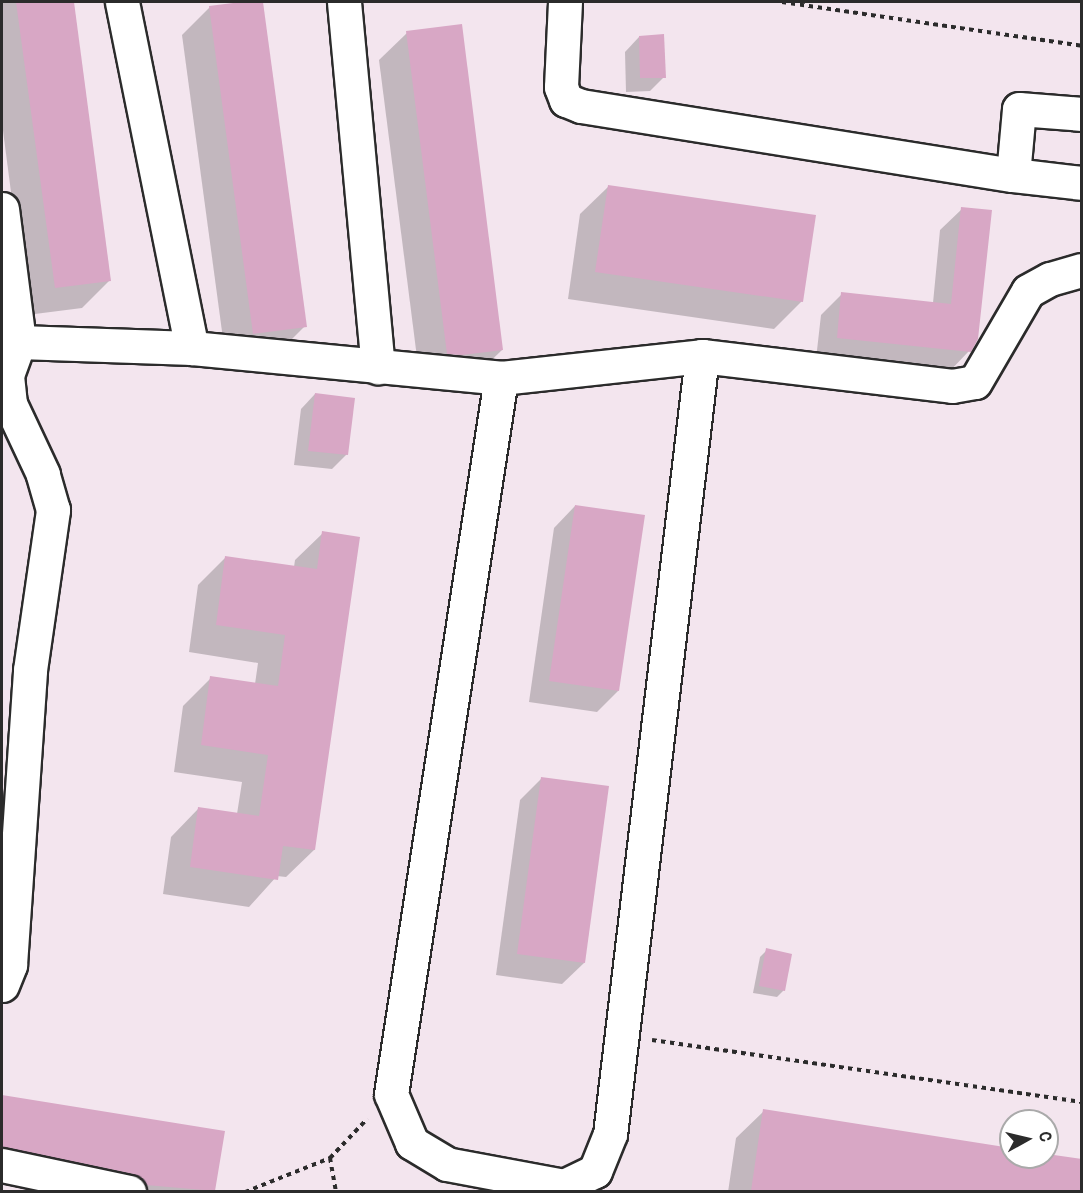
<!DOCTYPE html>
<meta charset="utf-8">
<style>
body{margin:0}
#map{position:relative;width:1083px;height:1193px;overflow:hidden;background:#f3e5ee;font-family:Pangolin,sans-serif}
div>[style]{position:absolute}
.shadow>*{inset:0;background:#0003}
.building>*{inset:0;background:#d8a7c5}
.path>*{height:4px;margin-top:-2px;transform-origin:0;background:repeating-linear-gradient(90deg,#2b2b2b 0 4.5px,transparent 0 9px)}
.roads{filter:drop-shadow(2px 0 #2b2b2b) drop-shadow(-2px 0 #2b2b2b) drop-shadow(0 2px #2b2b2b) drop-shadow(0 -2px #2b2b2b)}
.minor>*{height:33px;margin:-16.5px;padding:0 16.5px;transform-origin:16.5px;border-radius:16.5px;background:#fff}
span{translate:-50% -50%;white-space:nowrap;text-align:center;line-height:1.15;-webkit-text-stroke:4.5px #fff;paint-order:stroke}
.frame{position:absolute;inset:0;border:3px solid #2b2b2b;pointer-events:none}
.north{position:absolute;left:999px;top:1109px;width:60px;height:60px;box-sizing:border-box;background:#fff;border:2px solid #aaa;border-radius:50%;rotate:82deg;font-size:16px;font-weight:700;line-height:24px;text-align:center;color:#2b2b2b}
.north::after{content:'';display:block;margin:auto;width:21px;height:27px;background:#2b2b2b;clip-path:polygon(50% 0,100% 100%,50% 72%,0 100%)}
</style>
<div id="map">
<div class="shadow">
<div style="clip-path:polygon(2px 2px,72px 2px,110px 280px,82px 308px,27px 315px,2px 123px)"></div>
<div style="clip-path:polygon(262px 2px,305px 326px,277px 354px,226px 361px,182px 35px,210px 7px)"></div>
<div style="clip-path:polygon(407px 33px,502px 350px,474px 377px,420px 381px,379px 60px)"></div>
<div style="clip-path:polygon(639px 37px,664px 77px,650px 91px,626px 92px,625px 52px)"></div>
<div style="clip-path:polygon(608px 187px,802px 301px,774px 329px,568px 299px,580px 214px)"></div>
<div style="clip-path:polygon(962px 209px,969px 351px,948px 373px,816px 359px,821px 315px,842px 294px,933px 303px,940px 230px)"></div>
<div style="clip-path:polygon(315px 394px,347px 454px,332px 469px,294px 465px,301px 409px)"></div>
<div style="clip-path:polygon(575px 506px,618px 691px,597px 712px,529px 702px,554px 528px)"></div>
<div style="clip-path:polygon(323px 533px,314px 850px,286px 877px,277px 876px,249px 907px,163px 894px,171px 837px,198px 809px,237px 814px,242px 782px,174px 772px,183px 706px,211px 678px,255px 684px,258px 663px,189px 652px,198px 585px,226px 557px,294px 567px,295px 560px)"></div>
<div style="clip-path:polygon(541px 779px,584px 963px,562px 984px,496px 975px,520px 800px)"></div>
<div style="clip-path:polygon(767px 950px,784px 990px,777px 997px,753px 993px,760px 957px)"></div>
<div style="clip-path:polygon(2px 1096px,223px 1132px,214px 1192px,60px 1192px,2px 1179px)"></div>
<div style="clip-path:polygon(764px 1111px,1011px 1150px,1011px 1157px,1047px 1155px,1082px 1161px,1082px 1192px,728px 1192px,736px 1138px)"></div>
</div>
<div class="building">
<div style="clip-path:polygon(16px 2px,74px 2px,111px 281px,55px 288px)"></div>
<div style="clip-path:polygon(241px 2px,263px 2px,307px 327px,253px 334px,209px 6px)"></div>
<div style="clip-path:polygon(462px 24px,503px 350px,462px 355px,447px 354px,406px 31px)"></div>
<div style="clip-path:polygon(664px 34px,666px 78px,640px 78px,639px 36px)"></div>
<div style="clip-path:polygon(608px 185px,816px 215px,803px 302px,595px 272px)"></div>
<div style="clip-path:polygon(961px 207px,992px 210px,978px 339px,971px 352px,837px 338px,841px 292px,951px 304px)"></div>
<div style="clip-path:polygon(315px 393px,355px 398px,348px 455px,308px 451px)"></div>
<div style="clip-path:polygon(575px 505px,645px 515px,619px 691px,549px 681px)"></div>
<div style="clip-path:polygon(322px 531px,360px 537px,315px 850px,283px 846px,278px 880px,190px 867px,198px 807px,259px 816px,268px 755px,201px 745px,210px 676px,278px 686px,285px 635px,216px 625px,225px 556px,317px 569px)"></div>
<div style="clip-path:polygon(541px 777px,609px 786px,585px 963px,517px 954px)"></div>
<div style="clip-path:polygon(766px 948px,792px 954px,785px 991px,759px 986px)"></div>
<div style="clip-path:polygon(2px 1095px,225px 1131px,215px 1191px,146px 1185px,133px 1174px,2px 1147px)"></div>
<div style="clip-path:polygon(763px 1109px,1011px 1148px,1011px 1157px,1047px 1157px,1047px 1154px,1082px 1159px,1082px 1191px,751px 1191px)"></div>
</div>
<div class="path">
<div style="left:782px;top:2px;width:303px;rotate:8.3deg"></div>
<div style="left:652px;top:1040px;width:434px;rotate:8.2deg"></div>
<div style="left:330px;top:1158px;width:35px;rotate:80deg"></div>
<div style="left:245px;top:1192px;width:92px;rotate:-21.8deg"></div>
<div style="left:330px;top:1158px;width:54px;rotate:-46.5deg"></div>
</div>
<div class="roads">
<div class="minor">
<div style="left:122px;top:2px;width:353px;rotate:78.6deg"></div>
<div style="left:344px;top:2px;width:367px;rotate:84.7deg"></div>
<div style="left:565px;top:2px;width:85px;rotate:92.7deg"></div>
<div style="left:561px;top:87px;width:14px;rotate:69deg"></div>
<div style="left:566px;top:100px;width:16px;rotate:22deg"></div>
<div style="left:581px;top:106px;width:437px;rotate:9.1deg"></div>
<div style="left:1013px;top:175px;width:66px;rotate:-84.8deg"></div>
<div style="left:1019px;top:109px;width:63px;rotate:4.5deg"></div>
<div style="left:1013px;top:175px;width:69px;rotate:6.6deg"></div>
<div style="left:2px;top:209px;width:134px;rotate:82.7deg"></div>
<div style="left:19px;top:342px;width:17px;rotate:170deg"></div>
<div style="left:702px;top:356px;width:783px;rotate:96.74deg"></div>
<div style="left:610px;top:1134px;width:40px;rotate:112deg"></div>
<div style="left:595px;top:1171px;width:34px;rotate:154deg"></div>
<div style="left:564px;top:1186px;width:119px;rotate:-169.4deg"></div>
<div style="left:447px;top:1164px;width:41px;rotate:-149deg"></div>
<div style="left:412px;top:1143px;width:53px;rotate:-113.2deg"></div>
<div style="left:391px;top:1094px;width:724px;rotate:-81.27deg"></div>
<div style="left:501px;top:378px;width:202px;rotate:-6.2deg"></div>
<div style="left:702px;top:356px;width:252px;rotate:6.8deg"></div>
<div style="left:952px;top:386px;width:23px;rotate:-10deg"></div>
<div style="left:975px;top:382px;width:105px;rotate:-59.8deg"></div>
<div style="left:1028px;top:291px;width:25px;rotate:-29deg"></div>
<div style="left:1050px;top:279px;width:33px;rotate:-16deg"></div>
<div style="left:2px;top:985px;width:22px;rotate:-68deg"></div>
<div style="left:10px;top:965px;width:296px;rotate:-86.1deg"></div>
<div style="left:30px;top:670px;width:162px;rotate:-81.8deg"></div>
<div style="left:53px;top:510px;width:37px;rotate:-106deg"></div>
<div style="left:43px;top:474px;width:77px;rotate:-115.2deg"></div>
<div style="left:10px;top:404px;width:29px;rotate:-96deg"></div>
<div style="left:7px;top:375px;width:35px;rotate:-70deg"></div>
<div style="left:19px;top:342px;width:173px;rotate:2deg"></div>
<div style="left:192px;top:348px;width:310px;rotate:5.5deg"></div>
<div style="left:2px;top:1165px;width:130px;rotate:12deg"></div>
</div>
</div>
<div class="frame"></div>
<div class="north">С</div>
</div>
